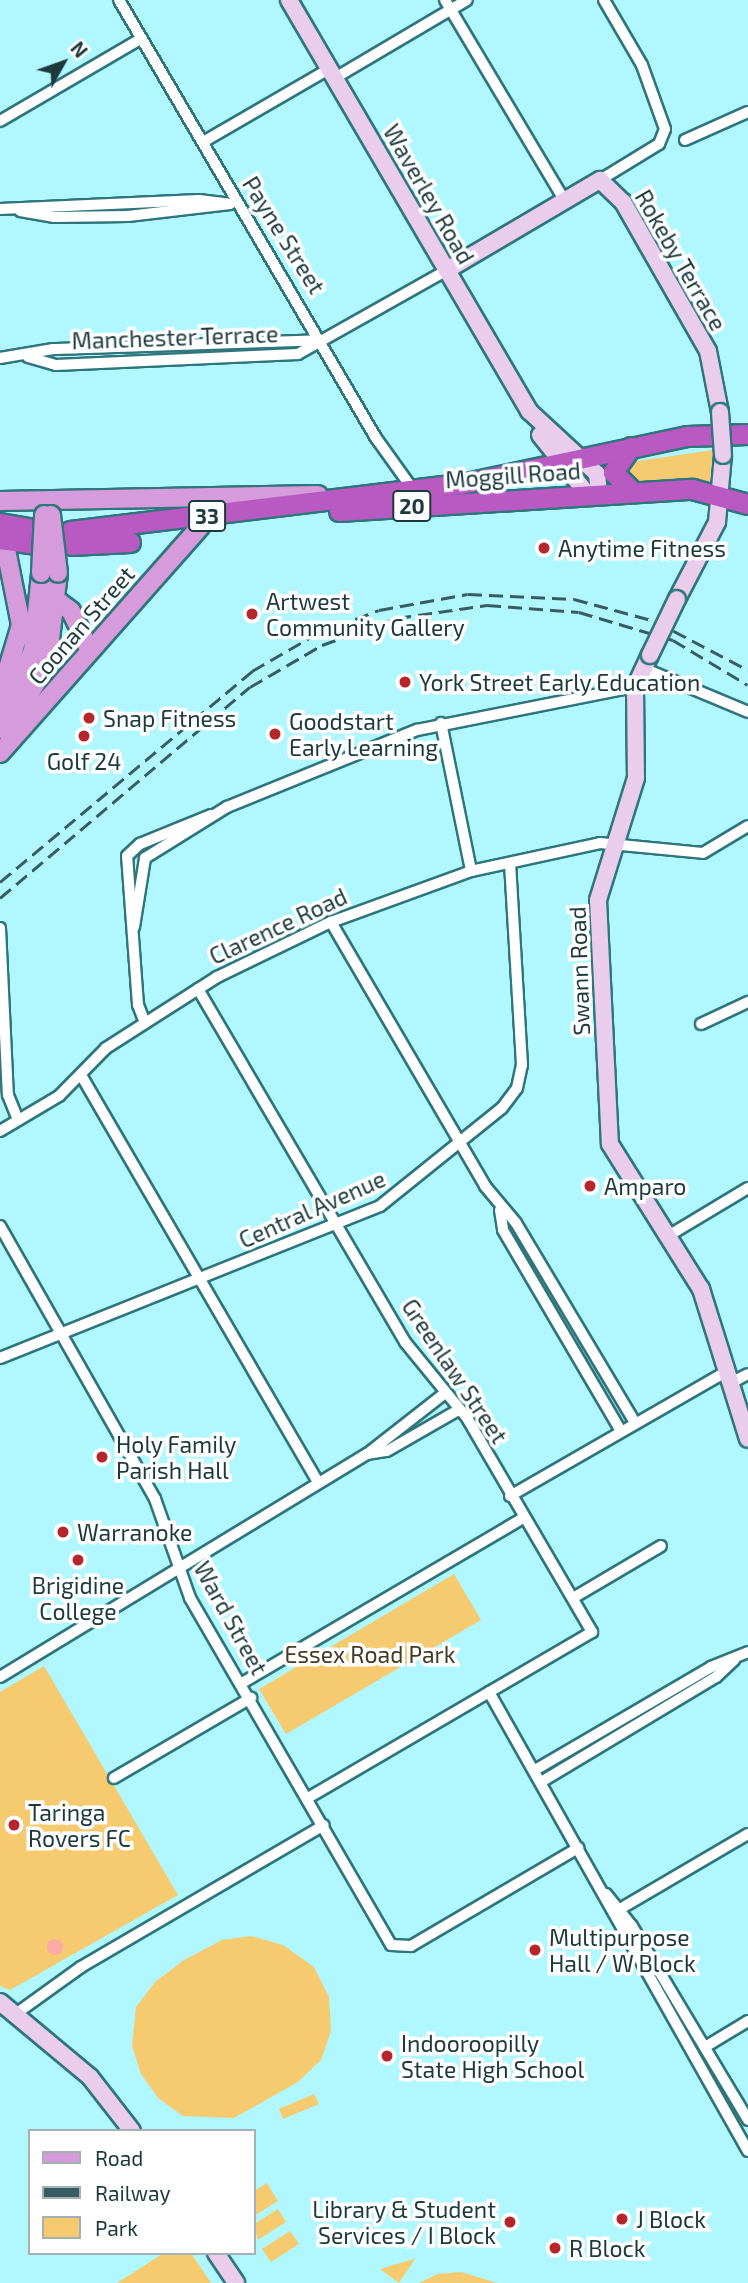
<!DOCTYPE html>
<style>
body{margin:0}
#map{position:relative;width:748px;height:2283px;overflow:hidden;background:#b0f7ff;font-family:"Exo 2",sans-serif}
div>[style]{position:absolute}
.green>*{inset:0;background:#f6ca6e}
.water>*{inset:0;background:#fcaaa4}
.round{border-radius:50%}
.roads{filter:drop-shadow(2px 0 #2e757c) drop-shadow(-2px 0 #2e757c) drop-shadow(0 2px #2e757c) drop-shadow(0 -2px #2e757c)}
.street>*{height:10px;margin:-5px;padding:0 5px;transform-origin:5px;border-radius:5px;background:#fff}
.secondary>*{height:16px;margin:-8px;padding:0 8px;transform-origin:8px;border-radius:8px;background:#eacded}
.primary>*{height:18px;margin:-9px;padding:0 9px;transform-origin:9px;border-radius:9px;background:#d59bda}
.highway>*{height:19px;margin:-9.5px;padding:0 9.5px;transform-origin:9.5px;border-radius:9.5px;background:#b959c2}
.rail>*{height:2.5px;margin-top:-1.25px;transform-origin:0;background:repeating-linear-gradient(90deg,#385d61 0 14px,transparent 0 21px)}
.bridges{filter:drop-shadow(2px 0 #2e757c) drop-shadow(-2px 0 #2e757c) drop-shadow(0 2px #2e757c) drop-shadow(0 -2px #2e757c)}
.secondary-bridge>*{height:16px;margin:-8px;padding:0 8px;transform-origin:8px;border-radius:8px;background:#eacded}
.primary-bridge>*{height:18px;margin:-9px;padding:0 9px;transform-origin:9px;border-radius:9px;background:#d59bda}
.dots>*{width:19px;height:19px;translate:-50% -50%;box-sizing:border-box;border:4px solid #fff;border-radius:50%}
span{translate:-50% -50%;white-space:nowrap;text-align:center;line-height:1.15;-webkit-text-stroke:7px #fff;paint-order:stroke}
.shield-label span{padding:2px 5px;background:#fff;border:2px solid;border-radius:5px;-webkit-text-stroke-width:0}
.shield-label{font-size:21px;color:#1c393c;font-weight:700}
.street-label{font-size:23px;color:#1c393c}
.poi-label{font-size:23px;color:#1c393c}
.left{translate:0 -50%;text-align:left}
.right{translate:-100% -50%;text-align:right}
.park-label{font-size:23px;color:#443923}
.legend{position:absolute;left:28px;top:2129px;width:228px;height:126px;box-sizing:border-box;background:#fff;border:2px solid #a4b0b1;margin:0;padding:9px 12px;list-style:none;font-size:21px;color:#1c393c}
.legend li{display:flex;align-items:center;gap:14px;height:35px}
.legend b{width:35px;border:2px solid #a4b0b1}
.north{position:absolute;left:28px;top:28px;width:70px;height:70px;-webkit-text-stroke:5px #fff;paint-order:stroke;rotate:50deg;font-size:19px;font-weight:700;line-height:28px;text-align:center;color:#1c393c}
.north::after{content:'';display:block;margin:auto;width:24px;height:32px;background:#1c393c;clip-path:polygon(50% 0,100% 100%,50% 72%,0 100%)}
</style>
<div id="map">
<div class="green">
<div style="clip-path:polygon(713px 450px,710px 481px,633px 484px,618px 473px,638px 461px)"></div>
<div style="clip-path:polygon(454px 1574px,481px 1620px,286px 1734px,259px 1689px)"></div>
<div style="clip-path:polygon(44px 1666px,178px 1895px,10px 1990px,0 1986px,0 1692px)"></div>
<div style="clip-path:polygon(251px 1936px,283px 1945px,314px 1967px,329px 1997px,331px 2031px,321px 2060px,298px 2082px,234px 2118px,183px 2116px,158px 2098px,141px 2074px,132px 2046px,136px 2007px,155px 1982px,184px 1960px,222px 1940px)"></div>
<div style="clip-path:polygon(314px 2094px,319px 2104px,283px 2119px,279px 2109px)"></div>
<div style="clip-path:polygon(267px 2183px,278px 2201px,254px 2216px,254px 2191px)"></div>
<div style="clip-path:polygon(278px 2209px,286px 2222px,258px 2240px,254px 2224px)"></div>
<div style="clip-path:polygon(290px 2231px,299px 2244px,271px 2262px,262px 2249px)"></div>
<div style="clip-path:polygon(164px 2253px,191px 2253px,211px 2283px,117px 2283px)"></div>
<div style="clip-path:polygon(417px 2256px,399px 2283px,380px 2269px,414px 2259px)"></div>
<div style="clip-path:polygon(461px 2272px,497px 2283px,419px 2283px,438px 2274px)"></div>
</div>
<div class="water">
<div class="round" style="left:47px;top:1939px;width:16px;height:16px"></div>
</div>
<div class="roads">
<div class="street">
<div style="left:119px;top:0;width:508px;rotate:59.6deg"></div>
<div style="left:376px;top:438px;width:65px;rotate:54.4deg"></div>
<div style="left:445px;top:0;width:234px;rotate:59.2deg"></div>
<div style="left:335px;top:78px;width:153px;rotate:-30.6deg"></div>
<div style="left:0;top:121px;width:164px;rotate:-30.3deg"></div>
<div style="left:685px;top:140px;width:69px;rotate:-24deg"></div>
<div style="left:203px;top:142px;width:146px;rotate:-30.1deg"></div>
<div style="left:600px;top:180px;width:69px;rotate:-31.4deg"></div>
<div style="left:659px;top:144px;width:16px;rotate:-68deg"></div>
<div style="left:665px;top:129px;width:68px;rotate:-109.8deg"></div>
<div style="left:642px;top:65px;width:75px;rotate:-120.3deg"></div>
<div style="left:0;top:209px;width:199px;rotate:-2.6deg"></div>
<div style="left:199px;top:200px;width:31px;rotate:7deg"></div>
<div style="left:20px;top:211px;width:35px;rotate:10deg"></div>
<div style="left:54px;top:217px;width:74px;rotate:-0.8deg"></div>
<div style="left:128px;top:216px;width:103px;rotate:-6.7deg"></div>
<div style="left:28px;top:357px;width:29px;rotate:16deg"></div>
<div style="left:56px;top:365px;width:242px;rotate:-2.6deg"></div>
<div style="left:298px;top:354px;width:171px;rotate:-29.4deg"></div>
<div style="left:0;top:358px;width:54px;rotate:-9.6deg"></div>
<div style="left:53px;top:349px;width:269px;rotate:-1.9deg"></div>
<div style="left:643px;top:668px;width:114px;rotate:22.7deg"></div>
<div style="left:441px;top:723px;width:151px;rotate:78.5deg"></div>
<div style="left:331px;top:922px;width:306px;rotate:59.7deg"></div>
<div style="left:485px;top:1186px;width:48px;rotate:50deg"></div>
<div style="left:516px;top:1223px;width:233px;rotate:59.2deg"></div>
<div style="left:134px;top:927px;width:70px;rotate:-80.9deg"></div>
<div style="left:145px;top:858px;width:97px;rotate:-31.9deg"></div>
<div style="left:227px;top:807px;width:205px;rotate:-22.1deg"></div>
<div style="left:417px;top:730px;width:222px;rotate:-11.2deg"></div>
<div style="left:0;top:928px;width:167px;rotate:87.3deg"></div>
<div style="left:8px;top:1095px;width:27px;rotate:68deg"></div>
<div style="left:198px;top:989px;width:409px;rotate:59.6deg"></div>
<div style="left:405px;top:1342px;width:98px;rotate:50.8deg"></div>
<div style="left:467px;top:1418px;width:248px;rotate:59.7deg"></div>
<div style="left:592px;top:1632px;width:329px;rotate:149.7deg"></div>
<div style="left:145px;top:1023px;width:19px;rotate:-111deg"></div>
<div style="left:138px;top:1005px;width:149px;rotate:-94.2deg"></div>
<div style="left:127px;top:856px;width:18px;rotate:-43deg"></div>
<div style="left:140px;top:844px;width:77px;rotate:-22.2deg"></div>
<div style="left:701px;top:1024px;width:52px;rotate:-25.1deg"></div>
<div style="left:81px;top:1075px;width:471px;rotate:59.8deg"></div>
<div style="left:0;top:1131px;width:69px;rotate:-30.7deg"></div>
<div style="left:59px;top:1096px;width:67px;rotate:-45.6deg"></div>
<div style="left:106px;top:1048px;width:132px;rotate:-32.6deg"></div>
<div style="left:217px;top:977px;width:127px;rotate:-25.8deg"></div>
<div style="left:331px;top:922px;width:149px;rotate:-20deg"></div>
<div style="left:471px;top:871px;width:132px;rotate:-12.2deg"></div>
<div style="left:600px;top:843px;width:103px;rotate:5.5deg"></div>
<div style="left:703px;top:853px;width:52px;rotate:-31deg"></div>
<div style="left:500px;top:1210px;width:20px;rotate:81deg"></div>
<div style="left:503px;top:1230px;width:233px;rotate:59.6deg"></div>
<div style="left:0;top:1226px;width:314px;rotate:60.4deg"></div>
<div style="left:155px;top:1499px;width:105px;rotate:70.5deg"></div>
<div style="left:190px;top:1598px;width:401px;rotate:59.9deg"></div>
<div style="left:391px;top:1945px;width:20px;rotate:3deg"></div>
<div style="left:411px;top:1946px;width:194px;rotate:-30.4deg"></div>
<div style="left:668px;top:1236px;width:93px;rotate:-31deg"></div>
<div style="left:0;top:1358px;width:409px;rotate:-21.8deg"></div>
<div style="left:380px;top:1206px;width:156px;rotate:-38.8deg"></div>
<div style="left:502px;top:1108px;width:25px;rotate:-53deg"></div>
<div style="left:517px;top:1088px;width:24px;rotate:-78deg"></div>
<div style="left:522px;top:1065px;width:201px;rotate:-93.4deg"></div>
<div style="left:729px;top:1384px;width:21px;rotate:-28deg"></div>
<div style="left:367px;top:1454px;width:20px;rotate:-9deg"></div>
<div style="left:387px;top:1451px;width:84px;rotate:-29.9deg"></div>
<div style="left:510px;top:1496px;width:249px;rotate:-29.9deg"></div>
<div style="left:573px;top:1598px;width:102px;rotate:-30.6deg"></div>
<div style="left:0;top:1677px;width:429px;rotate:-31.3deg"></div>
<div style="left:367px;top:1454px;width:99px;rotate:-38deg"></div>
<div style="left:242px;top:1683px;width:326px;rotate:-30.4deg"></div>
<div style="left:489px;top:1692px;width:527px;rotate:60.57deg"></div>
<div style="left:535px;top:1770px;width:204px;rotate:-30.3deg"></div>
<div style="left:711px;top:1667px;width:40px;rotate:-22deg"></div>
<div style="left:114px;top:1778px;width:159px;rotate:-30.3deg"></div>
<div style="left:541px;top:1782px;width:204px;rotate:-31deg"></div>
<div style="left:716px;top:1677px;width:25px;rotate:-43deg"></div>
<div style="left:606px;top:1894px;width:41px;rotate:50.9deg"></div>
<div style="left:632px;top:1926px;width:226px;rotate:59.1deg"></div>
<div style="left:620px;top:1909px;width:148px;rotate:-30.4deg"></div>
<div style="left:17px;top:2013px;width:79px;rotate:-35.7deg"></div>
<div style="left:81px;top:1967px;width:281px;rotate:-30.3deg"></div>
<div style="left:705px;top:2047px;width:50px;rotate:-31.2deg"></div>
</div>
<div class="secondary">
<div style="left:289px;top:0;width:476px;rotate:59.7deg"></div>
<div style="left:529px;top:411px;width:93px;rotate:42.8deg"></div>
<div style="left:597px;top:474px;width:20px;rotate:84deg"></div>
<div style="left:447px;top:270px;width:178px;rotate:-30.5deg"></div>
<div style="left:600px;top:180px;width:32px;rotate:44deg"></div>
<div style="left:623px;top:202px;width:172px;rotate:60.3deg"></div>
<div style="left:708px;top:351px;width:62px;rotate:78.9deg"></div>
<div style="left:540px;top:435px;width:77px;rotate:51.3deg"></div>
<div style="left:677px;top:599px;width:87px;rotate:-62.5deg"></div>
<div style="left:717px;top:522px;width:67px;rotate:-84.9deg"></div>
<div style="left:650px;top:655px;width:35px;rotate:115deg"></div>
<div style="left:635px;top:687px;width:91px;rotate:89.4deg"></div>
<div style="left:636px;top:778px;width:128px;rotate:107.3deg"></div>
<div style="left:598px;top:900px;width:244px;rotate:87.2deg"></div>
<div style="left:610px;top:1144px;width:171px;rotate:57.9deg"></div>
<div style="left:701px;top:1289px;width:157px;rotate:72.6deg"></div>
<div style="left:0;top:2002px;width:117px;rotate:39.8deg"></div>
<div style="left:90px;top:2077px;width:68px;rotate:52.1deg"></div>
<div style="left:216px;top:2253px;width:36px;rotate:56deg"></div>
</div>
<div class="primary">
<div style="left:0;top:501px;width:318px;rotate:-1.1deg"></div>
<div style="left:59px;top:602px;width:15px;rotate:37deg"></div>
<div style="left:71px;top:611px;width:44px;rotate:64.6deg"></div>
<div style="left:0;top:695px;width:73px;rotate:-73.3deg"></div>
<div style="left:21px;top:625px;width:88px;rotate:-101.2deg"></div>
<div style="left:0;top:719px;width:76px;rotate:-64.1deg"></div>
<div style="left:33px;top:651px;width:78px;rotate:-84.1deg"></div>
<div style="left:7px;top:732px;width:79px;rotate:-59.5deg"></div>
<div style="left:47px;top:664px;width:92px;rotate:-83.1deg"></div>
<div style="left:0;top:753px;width:302px;rotate:-48.5deg"></div>
</div>
<div class="highway">
<div style="left:631px;top:447px;width:31px;rotate:126deg"></div>
<div style="left:613px;top:472px;width:28px;rotate:45deg"></div>
<div style="left:339px;top:511px;width:354px;rotate:-3.6deg"></div>
<div style="left:692px;top:489px;width:58px;rotate:15deg"></div>
<div style="left:0;top:523px;width:35px;rotate:10deg"></div>
<div style="left:70px;top:531px;width:394px;rotate:-6.9deg"></div>
<div style="left:461px;top:484px;width:231px;rotate:-12deg"></div>
<div style="left:687px;top:436px;width:61px;rotate:-1.9deg"></div>
<div style="left:0;top:539px;width:35px;rotate:8deg"></div>
<div style="left:71px;top:545px;width:59px;rotate:-2.9deg"></div>
</div>
</div>
<div class="rail">
<div style="left:0;top:882px;width:329px;rotate:-39.9deg"></div>
<div style="left:252px;top:671px;width:74px;rotate:-30deg"></div>
<div style="left:316px;top:634px;width:67px;rotate:-20.9deg"></div>
<div style="left:379px;top:610px;width:90px;rotate:-10.2deg"></div>
<div style="left:468px;top:594px;width:106px;rotate:2.7deg"></div>
<div style="left:574px;top:599px;width:84px;rotate:15.2deg"></div>
<div style="left:655px;top:621px;width:105px;rotate:27.8deg"></div>
<div style="left:0;top:898px;width:327px;rotate:-40.2deg"></div>
<div style="left:250px;top:687px;width:83px;rotate:-30.3deg"></div>
<div style="left:322px;top:645px;width:80px;rotate:-19.8deg"></div>
<div style="left:397px;top:618px;width:91px;rotate:-8.2deg"></div>
<div style="left:487px;top:605px;width:92px;rotate:4.4deg"></div>
<div style="left:579px;top:612px;width:98px;rotate:16.6deg"></div>
<div style="left:673px;top:640px;width:87px;rotate:31deg"></div>
</div>
<div class="bridges">
<div class="secondary-bridge">
<div style="left:720px;top:412px;width:43px;rotate:86deg"></div>
<div style="left:650px;top:655px;width:62px;rotate:-64.3deg"></div>
</div>
<div class="primary-bridge">
<div style="left:51px;top:515px;width:58px;rotate:83.1deg"></div>
<div style="left:41px;top:573px;width:58px;rotate:-87deg"></div>
</div>
</div>
<div class="dots">
<div style="left:544px;top:548px;background:#b6252c"></div>
<div style="left:252px;top:614px;background:#b6252c"></div>
<div style="left:405px;top:682px;background:#b6252c"></div>
<div style="left:89px;top:718px;background:#b6252c"></div>
<div style="left:275px;top:734px;background:#b6252c"></div>
<div style="left:84px;top:736px;background:#b6252c"></div>
<div style="left:590px;top:1186px;background:#b6252c"></div>
<div style="left:102px;top:1457px;background:#b6252c"></div>
<div style="left:63px;top:1532px;background:#b6252c"></div>
<div style="left:78px;top:1560px;background:#b6252c"></div>
<div style="left:14px;top:1825px;background:#b6252c"></div>
<div style="left:535px;top:1950px;background:#b6252c"></div>
<div style="left:387px;top:2056px;background:#b6252c"></div>
<div style="left:622px;top:2219px;background:#b6252c"></div>
<div style="left:510px;top:2222px;background:#b6252c"></div>
<div style="left:555px;top:2248px;background:#b6252c"></div>
</div>
<div class="shield-label">
<span style="left:412px;top:506px">20</span>
<span style="left:207px;top:516px">33</span>
</div>
<div class="street-label">
<span style="left:429px;top:194px;rotate:60deg">Waverley Road</span>
<span style="left:284px;top:235px;rotate:58deg">Payne Street</span>
<span style="left:681px;top:260px;rotate:60deg">Rokeby Terrace</span>
<span style="left:175px;top:337px;rotate:-2deg">Manchester Terrace</span>
<span style="left:513px;top:475px;rotate:-4deg">Moggill Road</span>
<span style="left:81px;top:625px;rotate:-49deg">Coonan Street</span>
<span style="left:278px;top:926px;rotate:-25deg">Clarence Road</span>
<span style="left:579px;top:971px;rotate:-92deg">Swann Road</span>
<span style="left:312px;top:1209px;rotate:-24deg">Central Avenue</span>
<span style="left:455px;top:1371px;rotate:56deg">Greenlaw Street</span>
<span style="left:231px;top:1618px;rotate:61deg">Ward Street</span>
</div>
<div class="poi-label">
<span class="left" style="left:558px;top:548px">Anytime Fitness</span>
<span class="left" style="left:266px;top:614px">Artwest<br>Community Gallery</span>
<span class="left" style="left:419px;top:682px">York Street Early Education</span>
<span class="left" style="left:103px;top:718px">Snap Fitness</span>
<span class="left" style="left:289px;top:734px">Goodstart<br>Early Learning</span>
<span style="left:84px;top:761px">Golf 24</span>
<span class="left" style="left:604px;top:1186px">Amparo</span>
<span class="left" style="left:116px;top:1457px">Holy Family<br>Parish Hall</span>
<span class="left" style="left:77px;top:1532px">Warranoke</span>
<span style="left:78px;top:1598px">Brigidine<br>College</span>
<span class="left" style="left:28px;top:1825px">Taringa<br>Rovers FC</span>
<span class="left" style="left:549px;top:1950px">Multipurpose<br>Hall / W Block</span>
<span class="left" style="left:401px;top:2056px">Indooroopilly<br>State High School</span>
<span class="right" style="left:496px;top:2222px">Library &amp; Student<br>Services / I Block</span>
<span class="left" style="left:636px;top:2219px">J Block</span>
<span class="left" style="left:569px;top:2248px">R Block</span>
</div>
<div class="park-label">
<span style="left:370px;top:1654px">Essex Road Park</span>
</div>
<ul class="legend">
<li><b style="height:9px;background:#d59bda"></b>Road</li>
<li><b style="height:9px;background:#385d61"></b>Railway</li>
<li><b style="height:19px;background:#f6ca6e"></b>Park</li>
</ul>
<div class="north">N</div>
</div>
